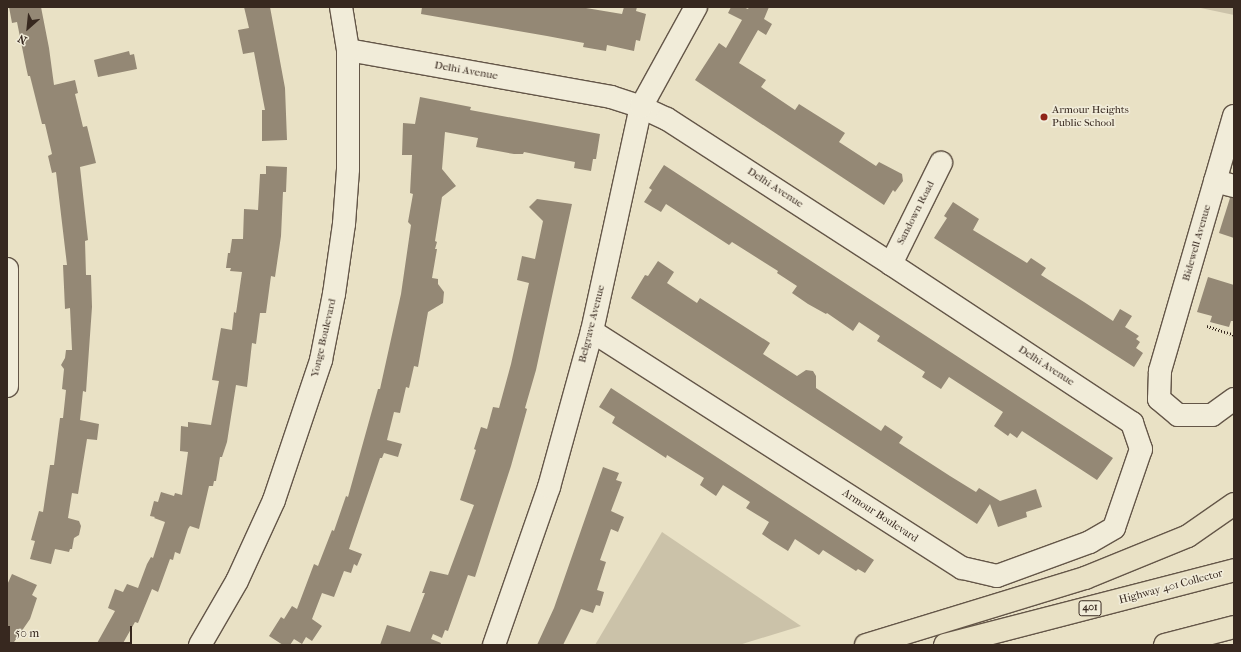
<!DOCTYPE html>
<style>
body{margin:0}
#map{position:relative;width:1241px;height:652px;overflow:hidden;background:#e9e1c5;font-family:"IM FELL French Canon",serif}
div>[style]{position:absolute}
.green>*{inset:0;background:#cbc2a9}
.building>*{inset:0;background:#948875}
.path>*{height:2.5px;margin-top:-1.25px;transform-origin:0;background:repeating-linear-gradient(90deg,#37281f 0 1px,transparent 0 3px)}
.roads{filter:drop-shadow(1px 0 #645648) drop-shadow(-1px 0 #645648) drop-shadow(0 1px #645648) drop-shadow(0 -1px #645648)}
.minor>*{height:22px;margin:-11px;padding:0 11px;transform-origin:11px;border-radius:11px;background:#f1ecd9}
.highway>*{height:22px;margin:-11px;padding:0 11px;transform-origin:11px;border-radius:11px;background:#e9e1c5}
.dots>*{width:11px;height:11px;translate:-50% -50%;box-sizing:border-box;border:2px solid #f1ecd9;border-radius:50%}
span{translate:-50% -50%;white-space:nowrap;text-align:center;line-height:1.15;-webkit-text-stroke:3.5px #f1ecd9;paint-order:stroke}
.shield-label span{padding:1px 3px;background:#f1ecd9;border:1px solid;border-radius:3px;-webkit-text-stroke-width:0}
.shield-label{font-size:10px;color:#37281f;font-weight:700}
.street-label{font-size:11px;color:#37281f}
.poi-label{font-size:11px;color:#37281f}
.left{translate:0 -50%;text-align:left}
.frame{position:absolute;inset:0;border:8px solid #37281f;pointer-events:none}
.north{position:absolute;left:8px;top:8px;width:40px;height:40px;-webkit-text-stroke:3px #f1ecd9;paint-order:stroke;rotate:207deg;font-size:11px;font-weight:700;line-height:16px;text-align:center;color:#37281f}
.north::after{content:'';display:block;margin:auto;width:14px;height:18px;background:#37281f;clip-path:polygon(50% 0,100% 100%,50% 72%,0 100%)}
.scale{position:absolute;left:8px;top:626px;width:124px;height:18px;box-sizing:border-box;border:2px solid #37281f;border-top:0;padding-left:5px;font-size:12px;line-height:14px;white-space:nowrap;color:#37281f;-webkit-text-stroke:3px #f1ecd9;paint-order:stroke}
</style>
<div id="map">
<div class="green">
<div style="clip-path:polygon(1196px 7px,1234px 7px,1234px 15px)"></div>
<div style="clip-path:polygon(662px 532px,801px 626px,739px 645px,595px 645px)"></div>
</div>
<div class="building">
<div style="clip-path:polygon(9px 7px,41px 7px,49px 48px,54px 85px,75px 80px,78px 93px,75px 94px,83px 127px,87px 126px,96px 163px,80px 167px,88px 240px,85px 241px,86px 275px,91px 275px,92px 307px,86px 392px,83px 391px,80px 420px,99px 424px,97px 440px,87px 439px,78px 494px,72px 493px,68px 518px,79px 521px,81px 526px,79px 535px,74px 538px,72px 549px,70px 549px,69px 552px,55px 549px,51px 564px,30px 559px,35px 541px,31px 540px,39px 511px,43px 512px,50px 465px,54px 465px,60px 418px,63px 418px,66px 390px,62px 389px,64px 369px,61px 365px,65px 358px,66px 350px,72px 350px,70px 308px,65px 309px,63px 265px,67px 265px,56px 172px,52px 173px,48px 156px,52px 154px,45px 124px,42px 124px,30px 76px,28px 76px,26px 67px,17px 22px,12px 23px)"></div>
<div style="clip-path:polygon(244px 7px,270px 7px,285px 88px,287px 140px,262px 141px,262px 110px,265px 110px,254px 52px,243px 54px,238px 30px,249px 28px)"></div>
<div style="clip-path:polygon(422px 7px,580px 7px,622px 14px,624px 7px,637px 7px,636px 11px,646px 14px,640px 41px,636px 40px,634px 51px,607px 45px,606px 51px,583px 47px,584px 43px,547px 36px,421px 14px)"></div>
<div style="clip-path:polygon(731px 7px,743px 7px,748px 9px,749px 7px,769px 7px,764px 19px,772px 24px,766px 35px,758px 30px,739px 63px,766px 80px,761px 87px,795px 110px,799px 104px,845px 133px,839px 142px,876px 166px,879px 162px,902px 174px,903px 181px,895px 192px,893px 190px,884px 205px,695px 80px,719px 43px,726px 48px,742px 20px,728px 13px)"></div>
<div style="clip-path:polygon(129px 51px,130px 55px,134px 54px,137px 69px,98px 77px,94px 60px)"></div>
<div style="clip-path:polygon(420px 97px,471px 107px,470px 110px,600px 134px,596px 159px,593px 159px,591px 171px,574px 168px,575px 162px,524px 152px,523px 154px,514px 154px,476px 147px,478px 138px,445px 132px,442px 169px,456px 186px,442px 197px,435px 241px,437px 242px,435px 249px,437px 249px,432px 278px,438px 279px,438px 284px,444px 292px,443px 303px,428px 312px,418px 367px,414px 366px,409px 388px,406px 387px,400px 413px,394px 412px,387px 440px,402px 444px,398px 457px,384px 453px,382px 458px,380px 458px,349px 549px,362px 554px,357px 566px,354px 564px,351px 573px,344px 571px,334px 597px,322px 593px,312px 619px,322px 626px,312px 641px,306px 637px,302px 644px,294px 639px,290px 645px,283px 645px,269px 636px,281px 617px,284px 619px,292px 606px,297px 609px,314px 564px,318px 566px,332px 530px,334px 531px,346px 496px,348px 497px,378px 389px,380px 389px,401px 294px,411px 225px,408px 222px,413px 194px,410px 193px,412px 155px,402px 155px,403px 123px,415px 124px)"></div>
<div style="clip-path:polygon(664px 165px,1113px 458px,1097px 480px,1022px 431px,1017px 438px,1010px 433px,1008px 436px,994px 426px,1003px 412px,949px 377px,941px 389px,922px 377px,925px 372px,877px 341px,880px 336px,859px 322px,853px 331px,827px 313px,826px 314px,808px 304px,792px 293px,797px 286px,777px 273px,778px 271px,732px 242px,729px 245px,666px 204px,661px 212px,644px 202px,652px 190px,649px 188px)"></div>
<div style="clip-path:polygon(266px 166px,287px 167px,286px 192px,283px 192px,281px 236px,275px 277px,271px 276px,266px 313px,260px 313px,256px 344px,252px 343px,247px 387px,236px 385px,227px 442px,222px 457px,220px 457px,216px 481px,214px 481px,213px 486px,209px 486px,199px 529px,190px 526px,188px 529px,180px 554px,175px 552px,173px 560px,170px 559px,158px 592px,152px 589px,138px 623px,135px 622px,122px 645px,96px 645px,115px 611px,108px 608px,115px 589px,123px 592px,127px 584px,138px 588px,147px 564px,151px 557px,153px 558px,165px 522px,154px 518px,155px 517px,150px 516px,154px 501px,158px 502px,161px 492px,174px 496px,175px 493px,182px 495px,188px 452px,180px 451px,181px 426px,188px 427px,188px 422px,211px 425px,219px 381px,212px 380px,221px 328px,232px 330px,234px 312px,236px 313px,242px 272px,230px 271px,231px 268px,226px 268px,228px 253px,230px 253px,232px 239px,243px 239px,244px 209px,258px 210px,260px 174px,266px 174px)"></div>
<div style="clip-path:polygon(1230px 198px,1234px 198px,1234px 238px,1219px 233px)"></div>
<div style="clip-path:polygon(537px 199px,572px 204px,536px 370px,525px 408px,527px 409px,511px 466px,475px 577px,468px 575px,448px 631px,445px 630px,442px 638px,433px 634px,431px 639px,441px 643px,440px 645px,380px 645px,387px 625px,410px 632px,425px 593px,422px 593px,430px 571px,448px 575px,474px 505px,460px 500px,476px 450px,474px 449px,481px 427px,487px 429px,493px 407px,499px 408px,511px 364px,529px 283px,517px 280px,522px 256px,535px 259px,543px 221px,529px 207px)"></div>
<div style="clip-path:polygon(953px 202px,979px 219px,973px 230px,1027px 263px,1031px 258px,1046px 268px,1041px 275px,1084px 302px,1113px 321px,1120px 309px,1132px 316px,1125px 327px,1139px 336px,1136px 339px,1140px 342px,1136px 348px,1143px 353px,1134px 367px,934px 238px,947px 218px,944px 216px)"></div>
<div style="clip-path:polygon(658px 261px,674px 272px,667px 283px,697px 303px,700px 298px,770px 343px,763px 354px,797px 376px,806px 370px,813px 371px,816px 376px,816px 388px,881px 431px,885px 425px,903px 437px,899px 443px,950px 476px,976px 492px,979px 488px,1000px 501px,1036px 489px,1042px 507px,1026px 512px,1027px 517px,998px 527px,990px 504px,977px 524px,631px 298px,645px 275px,648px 276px)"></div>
<div style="clip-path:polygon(1208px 277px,1234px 285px,1234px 321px,1231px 321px,1229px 327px,1210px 322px,1212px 316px,1197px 312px)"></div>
<div style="clip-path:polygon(611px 388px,874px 560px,865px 573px,858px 569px,856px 571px,823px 550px,819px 555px,795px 539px,788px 551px,772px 541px,762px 534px,769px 522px,746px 508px,750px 502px,723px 485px,716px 496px,700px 485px,704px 478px,667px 455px,666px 458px,612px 423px,615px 417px,599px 407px)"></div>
<div style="clip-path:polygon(603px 467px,619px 473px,616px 480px,622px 482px,611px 511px,624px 517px,618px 532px,611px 529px,600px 560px,606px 562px,597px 590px,604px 592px,600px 606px,596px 605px,593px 613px,581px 609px,563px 645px,537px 645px,554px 608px)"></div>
<div style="clip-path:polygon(12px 574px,37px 585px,32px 595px,37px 598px,30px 619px,12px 645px,7px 645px,7px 585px)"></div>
</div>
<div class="path">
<div style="left:1207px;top:326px;width:28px;rotate:18deg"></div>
</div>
<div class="roads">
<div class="minor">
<div style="left:348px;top:50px;width:267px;rotate:10.1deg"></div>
<div style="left:611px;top:97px;width:32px;rotate:18deg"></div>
<div style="left:641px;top:107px;width:29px;rotate:25deg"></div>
<div style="left:667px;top:119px;width:267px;rotate:32.9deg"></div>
<div style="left:891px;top:264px;width:289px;rotate:33.4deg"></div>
<div style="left:1132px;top:423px;width:28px;rotate:71deg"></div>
<div style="left:1141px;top:449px;width:83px;rotate:108.9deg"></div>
<div style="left:1114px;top:528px;width:28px;rotate:150deg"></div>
<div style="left:1090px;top:542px;width:99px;rotate:159.9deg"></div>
<div style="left:997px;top:576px;width:36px;rotate:-167deg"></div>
<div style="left:962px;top:568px;width:439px;rotate:-147.4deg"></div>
<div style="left:1234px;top:116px;width:266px;rotate:106.2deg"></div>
<div style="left:1160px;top:371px;width:28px;rotate:92deg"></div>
<div style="left:1159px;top:399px;width:25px;rotate:40deg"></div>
<div style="left:1178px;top:415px;width:34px"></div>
<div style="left:1212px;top:415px;width:27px;rotate:-36deg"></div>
<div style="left:1215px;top:181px;width:20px;rotate:15deg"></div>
<div style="left:891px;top:264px;width:113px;rotate:-63.7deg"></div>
<div style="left:7px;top:269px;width:117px;rotate:90deg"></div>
<div style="left:200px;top:645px;width:74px;rotate:-60deg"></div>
<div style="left:237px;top:581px;width:89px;rotate:-65.4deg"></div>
<div style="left:274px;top:500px;width:148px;rotate:-71.4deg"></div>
<div style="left:321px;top:360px;width:67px;rotate:-78.9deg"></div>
<div style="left:334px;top:294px;width:71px;rotate:-81.9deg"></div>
<div style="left:344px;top:224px;width:55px;rotate:-85.8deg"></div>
<div style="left:348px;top:169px;width:119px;rotate:-90deg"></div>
<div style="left:348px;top:50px;width:44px;rotate:-99.2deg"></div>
<div style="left:494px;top:645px;width:167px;rotate:-70.8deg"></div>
<div style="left:549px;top:487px;width:162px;rotate:-74.6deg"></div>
<div style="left:592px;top:331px;width:229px;rotate:-77.7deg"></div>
<div style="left:641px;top:107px;width:114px;rotate:-61.2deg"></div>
</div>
<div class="highway">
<div style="left:866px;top:645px;width:229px;rotate:-17deg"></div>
<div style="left:1085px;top:578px;width:111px;rotate:-22.2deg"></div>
<div style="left:1188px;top:536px;width:56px;rotate:-34.8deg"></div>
<div style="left:945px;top:645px;width:299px;rotate:-14.5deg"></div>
<div style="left:1165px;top:645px;width:71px;rotate:-14.6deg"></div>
</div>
</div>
<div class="dots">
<div style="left:1044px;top:117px;background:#8f2418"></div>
</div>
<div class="shield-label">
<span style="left:1090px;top:608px">401</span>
</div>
<div class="street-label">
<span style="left:466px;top:71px;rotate:10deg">Delhi Avenue</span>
<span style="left:775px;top:188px;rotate:33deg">Delhi Avenue</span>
<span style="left:916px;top:213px;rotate:-63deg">Sandown Road</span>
<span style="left:1197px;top:243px;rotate:-74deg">Bidewell Avenue</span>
<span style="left:592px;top:324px;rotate:-76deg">Belgrave Avenue</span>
<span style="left:324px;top:338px;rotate:-77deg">Yonge Boulevard</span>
<span style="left:1046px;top:366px;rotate:33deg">Delhi Avenue</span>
<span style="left:880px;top:516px;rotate:33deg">Armour Boulevard</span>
<span style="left:1171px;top:587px;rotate:-15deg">Highway 401 Collector</span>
</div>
<div class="poi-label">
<span class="left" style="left:1052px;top:117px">Armour Heights<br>Public School</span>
</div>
<div class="frame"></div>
<div class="north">N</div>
<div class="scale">50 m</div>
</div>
